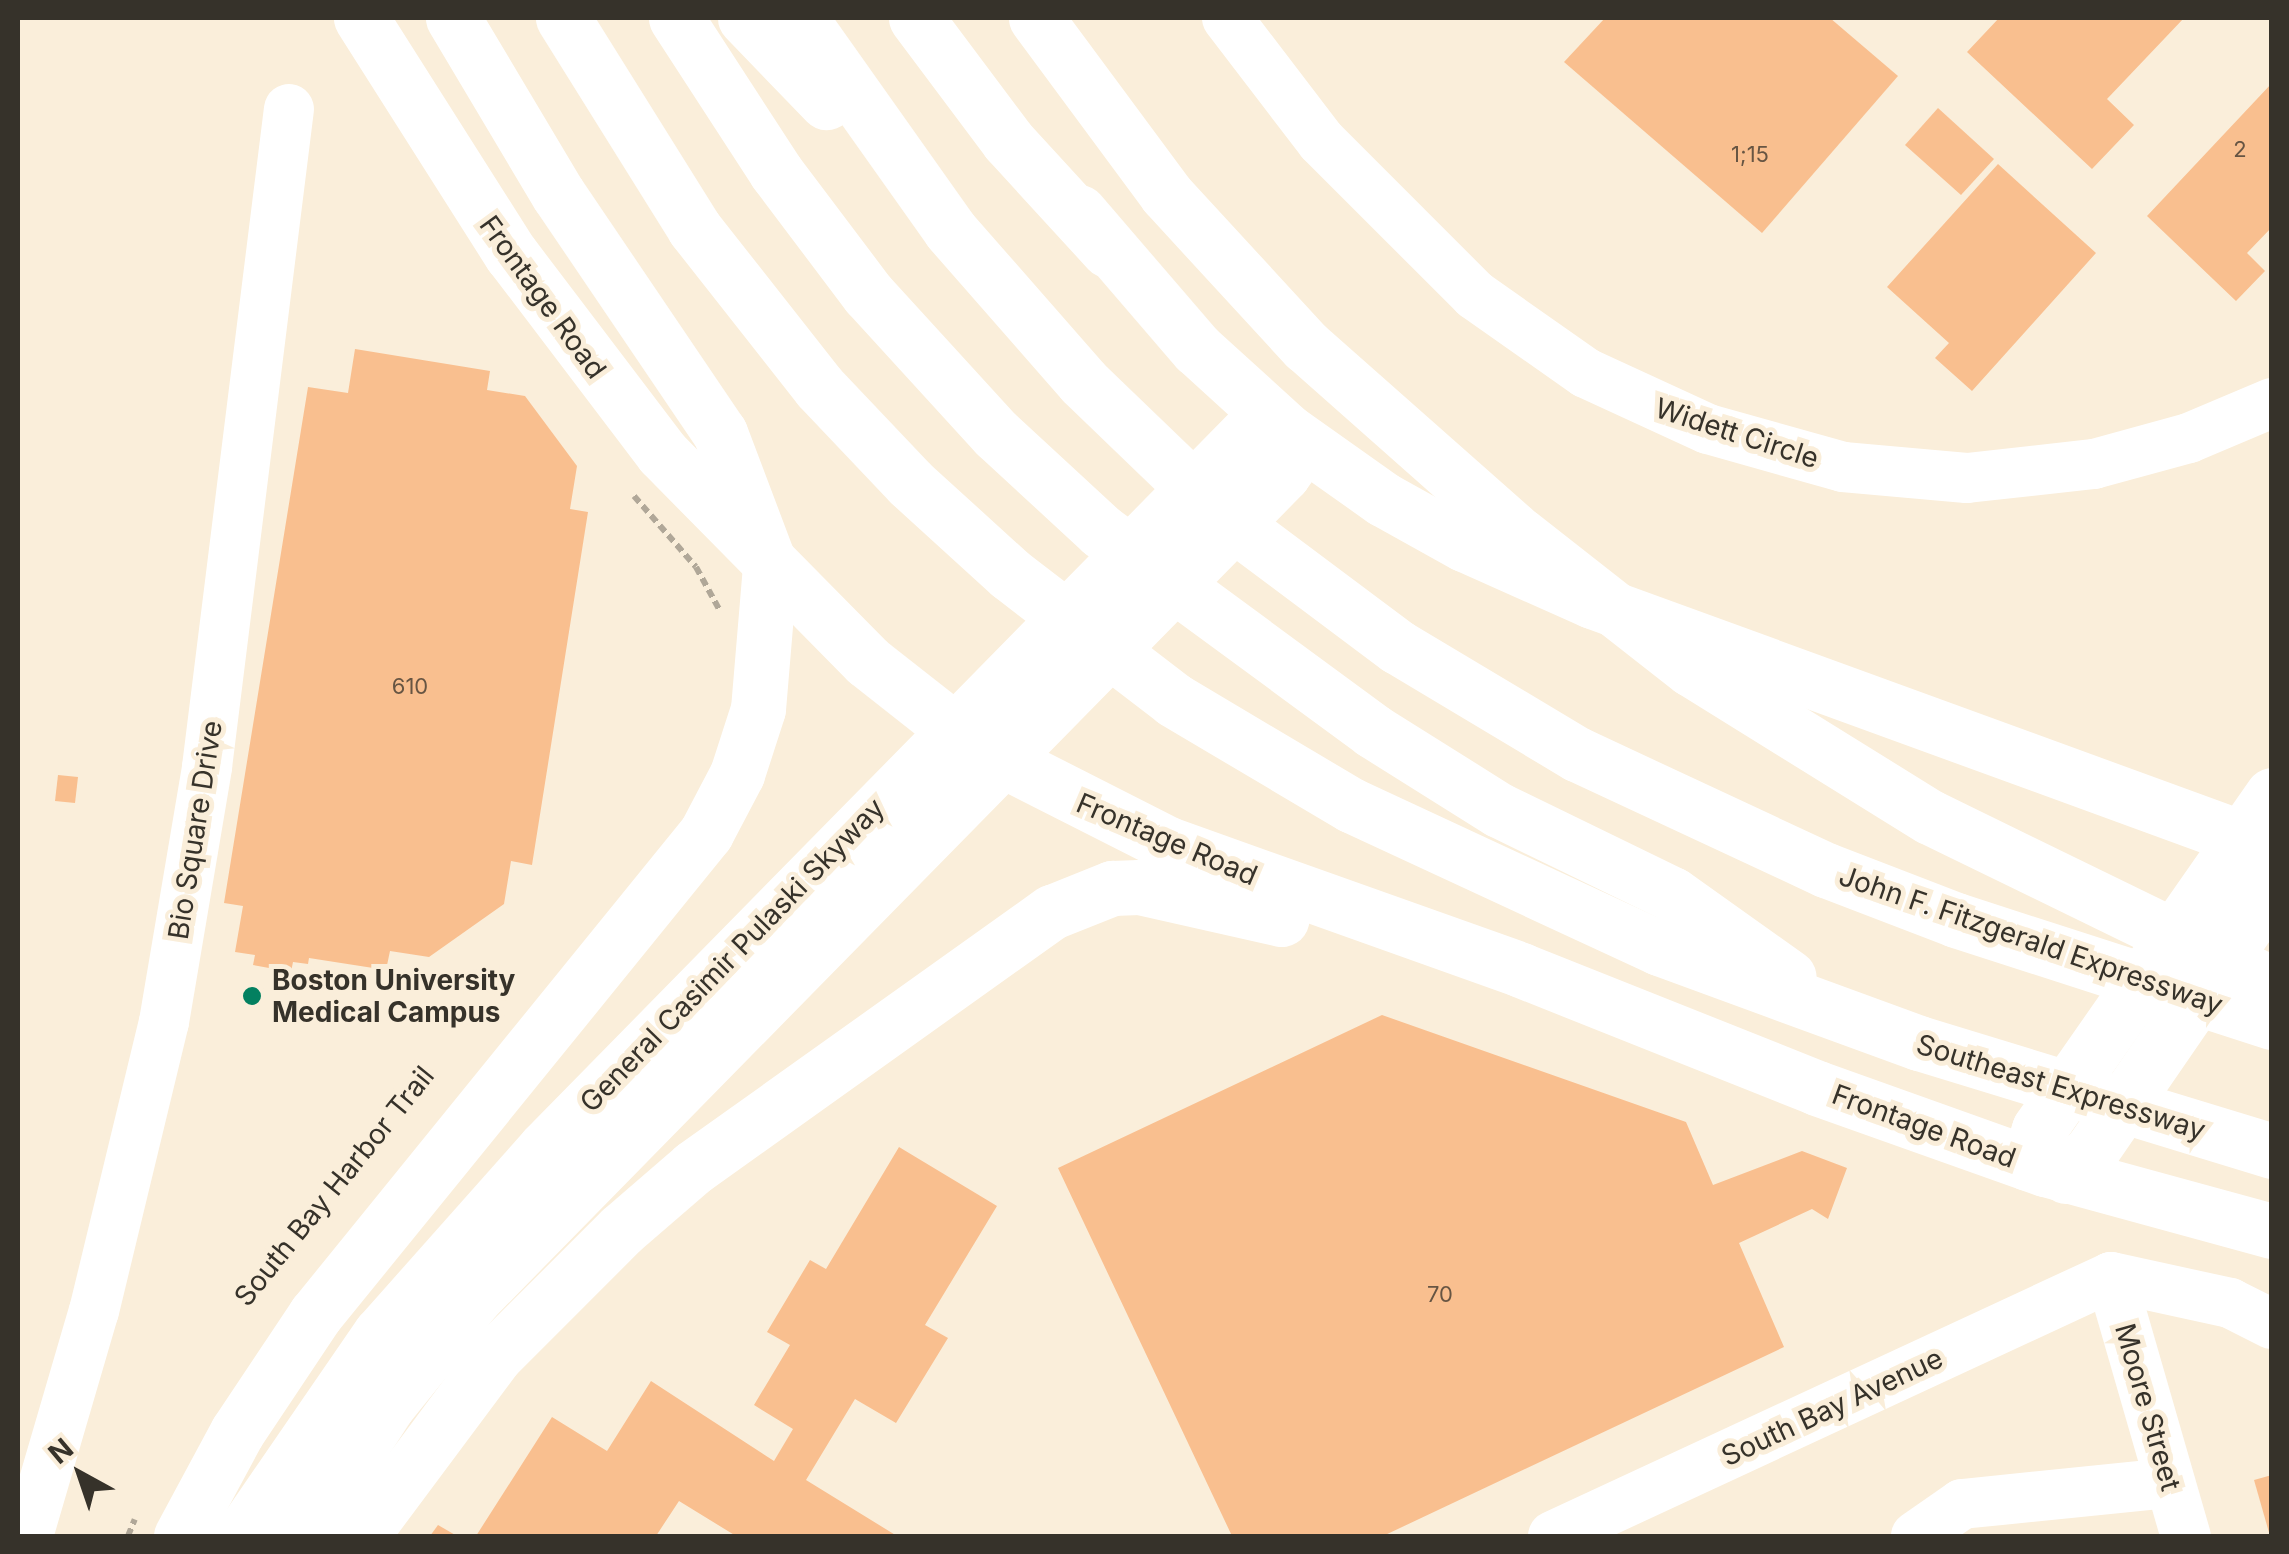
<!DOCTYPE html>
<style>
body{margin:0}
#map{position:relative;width:2289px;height:1554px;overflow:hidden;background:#faeeda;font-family:Inter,sans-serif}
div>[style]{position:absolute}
.building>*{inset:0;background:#f9bf8f}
.path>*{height:6px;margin-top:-3px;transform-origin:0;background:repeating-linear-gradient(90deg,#b0a798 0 8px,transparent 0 13px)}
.minor>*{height:50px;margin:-25px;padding:0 25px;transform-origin:25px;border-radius:25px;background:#fff}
.major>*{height:55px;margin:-27.5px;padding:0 27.5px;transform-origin:27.5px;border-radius:27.5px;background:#fff}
.highway>*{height:55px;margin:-27.5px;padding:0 27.5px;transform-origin:27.5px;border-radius:27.5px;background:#fff}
.dots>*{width:28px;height:28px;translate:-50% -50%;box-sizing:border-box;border:5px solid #faeeda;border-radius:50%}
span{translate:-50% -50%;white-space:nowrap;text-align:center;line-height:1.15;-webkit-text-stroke:10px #faeeda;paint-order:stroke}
.number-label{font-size:22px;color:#675543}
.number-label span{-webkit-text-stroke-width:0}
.street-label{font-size:28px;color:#36322a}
.poi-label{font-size:28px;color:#36322a;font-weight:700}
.left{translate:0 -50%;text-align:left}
.frame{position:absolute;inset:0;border:20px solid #36322a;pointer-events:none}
.north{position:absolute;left:30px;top:1424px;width:100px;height:100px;-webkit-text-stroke:8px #faeeda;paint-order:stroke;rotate:320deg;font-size:28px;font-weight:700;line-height:40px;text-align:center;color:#36322a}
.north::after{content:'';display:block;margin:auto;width:35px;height:45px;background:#36322a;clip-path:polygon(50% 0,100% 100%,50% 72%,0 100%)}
</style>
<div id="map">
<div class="building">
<div style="clip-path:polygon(1605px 18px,1830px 18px,1898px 76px,1762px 233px,1564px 62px)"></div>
<div style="clip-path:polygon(1999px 18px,2184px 18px,2107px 99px,2134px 125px,2092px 169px,1967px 52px)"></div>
<div style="clip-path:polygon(2272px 83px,2272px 227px,2247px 253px,2265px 271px,2236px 301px,2147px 216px)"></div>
<div style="clip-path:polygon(1938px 108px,1994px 159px,1961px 195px,1905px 145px)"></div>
<div style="clip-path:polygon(1998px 164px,2096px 253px,1972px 391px,1935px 358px,1949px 343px,1887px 287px)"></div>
<div style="clip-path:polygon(355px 349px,490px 371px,487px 390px,525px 396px,577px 466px,570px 509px,588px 512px,532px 865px,511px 861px,504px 904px,429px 957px,390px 951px,386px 970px,309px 958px,308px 964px,293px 962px,291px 972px,253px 965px,255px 955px,235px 952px,243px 906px,224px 903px,308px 387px,348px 393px)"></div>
<div style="clip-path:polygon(58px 775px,78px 777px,75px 803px,55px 801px)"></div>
<div style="clip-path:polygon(1382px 1015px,1686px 1122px,1713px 1185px,1802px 1151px,1847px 1168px,1828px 1219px,1812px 1209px,1739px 1243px,1784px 1347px,1383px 1536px,1232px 1536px,1058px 1168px)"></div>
<div style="clip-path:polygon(899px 1147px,997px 1206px,925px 1325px,948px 1338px,896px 1423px,855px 1399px,806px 1480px,897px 1536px,736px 1536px,679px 1501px,656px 1536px,476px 1536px,552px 1417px,607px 1451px,651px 1381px,774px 1461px,793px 1429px,754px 1405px,790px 1345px,767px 1332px,810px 1260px,826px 1269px)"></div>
<div style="clip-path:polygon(2272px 1475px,2272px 1536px,2270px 1536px,2254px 1480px)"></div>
<div style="clip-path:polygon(438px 1525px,457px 1536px,430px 1536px)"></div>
</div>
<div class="path">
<div style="left:634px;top:496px;width:94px;rotate:48.9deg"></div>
<div style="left:696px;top:567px;width:48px;rotate:61.3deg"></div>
<div style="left:128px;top:1536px;width:18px;rotate:-68deg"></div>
</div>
<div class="minor">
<div style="left:1227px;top:18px;width:155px;rotate:52.6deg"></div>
<div style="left:1321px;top:141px;width:218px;rotate:45deg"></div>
<div style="left:1475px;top:295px;width:136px;rotate:35.1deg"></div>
<div style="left:1586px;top:373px;width:134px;rotate:24.7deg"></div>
<div style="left:1708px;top:429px;width:140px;rotate:15.7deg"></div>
<div style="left:1843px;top:467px;width:124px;rotate:5.1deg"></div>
<div style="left:1967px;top:478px;width:128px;rotate:-6.3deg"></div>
<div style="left:2094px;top:464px;width:98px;rotate:-15.3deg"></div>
<div style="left:2189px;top:438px;width:90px;rotate:-22.9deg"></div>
<div style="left:2111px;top:1277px;width:270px;rotate:73.9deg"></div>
<div style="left:2111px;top:1277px;width:122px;rotate:12.3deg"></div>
<div style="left:2230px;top:1303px;width:47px;rotate:26.6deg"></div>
<div style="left:28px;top:1536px;width:234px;rotate:-73.7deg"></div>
<div style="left:94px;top:1311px;width:297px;rotate:-76.4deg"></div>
<div style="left:164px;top:1022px;width:259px;rotate:-80.4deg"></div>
<div style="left:207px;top:767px;width:663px;rotate:-82.9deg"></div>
<div style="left:1553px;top:1536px;width:615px;rotate:-24.9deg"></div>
<div style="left:1916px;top:1536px;width:56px;rotate:-34.8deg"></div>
<div style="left:1962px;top:1504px;width:209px;rotate:-5.8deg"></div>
</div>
<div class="major">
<div style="left:361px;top:18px;width:280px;rotate:57.6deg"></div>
<div style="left:511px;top:254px;width:250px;rotate:52.8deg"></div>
<div style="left:662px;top:453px;width:292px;rotate:45.4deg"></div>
<div style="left:867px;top:661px;width:137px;rotate:38.2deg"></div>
<div style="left:975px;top:746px;width:216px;rotate:26.9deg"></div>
<div style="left:1168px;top:844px;width:375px;rotate:19.6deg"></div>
<div style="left:1521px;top:970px;width:319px;rotate:21.7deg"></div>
<div style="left:1817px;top:1088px;width:242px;rotate:19.6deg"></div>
<div style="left:2045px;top:1169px;width:235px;rotate:15.3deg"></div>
<div style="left:1079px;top:212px;width:181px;rotate:49.3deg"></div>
<div style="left:1197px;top:349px;width:122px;rotate:42.3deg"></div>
<div style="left:1287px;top:431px;width:118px;rotate:35.3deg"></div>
<div style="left:1383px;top:499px;width:93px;rotate:29.1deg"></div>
<div style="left:1464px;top:544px;width:140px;rotate:24deg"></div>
<div style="left:1592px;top:601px;width:724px;rotate:20.04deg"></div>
<div style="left:2028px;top:1163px;width:36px;rotate:-72deg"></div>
<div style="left:2039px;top:1129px;width:407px;rotate:-55.1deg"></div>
<div style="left:2066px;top:1176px;width:37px;rotate:-45deg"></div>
<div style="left:2092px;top:1150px;width:318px;rotate:-55.5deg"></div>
<div style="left:181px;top:1536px;width:118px;rotate:-61.7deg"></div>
<div style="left:237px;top:1432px;width:141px;rotate:-56.3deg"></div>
<div style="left:315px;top:1315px;width:621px;rotate:-50.95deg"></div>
<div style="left:706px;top:833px;width:67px;rotate:-62.3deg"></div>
<div style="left:737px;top:774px;width:68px;rotate:-72.1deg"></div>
<div style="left:758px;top:709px;width:144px;rotate:-85.2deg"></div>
<div style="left:241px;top:1536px;width:245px;rotate:-55.5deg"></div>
<div style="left:380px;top:1334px;width:249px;rotate:-48.4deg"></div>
<div style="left:545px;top:1148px;width:1030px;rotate:-45.51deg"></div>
<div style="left:303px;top:1536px;width:155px;rotate:-57.1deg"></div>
<div style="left:387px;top:1406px;width:140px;rotate:-51.1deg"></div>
<div style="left:475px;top:1297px;width:1153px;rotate:-45.53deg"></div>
<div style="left:1283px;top:474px;width:37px;rotate:-55deg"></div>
<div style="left:361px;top:1536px;width:224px;rotate:-53.3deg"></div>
<div style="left:495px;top:1356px;width:178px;rotate:-45deg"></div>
<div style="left:621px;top:1230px;width:96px;rotate:-40.8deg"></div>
<div style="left:694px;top:1167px;width:440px;rotate:-35.5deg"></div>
<div style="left:1052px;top:912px;width:65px;rotate:-21.8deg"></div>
<div style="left:1112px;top:888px;width:27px;rotate:-2deg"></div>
<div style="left:1139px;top:887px;width:146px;rotate:12.7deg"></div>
</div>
<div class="highway">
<div style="left:453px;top:18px;width:205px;rotate:59.2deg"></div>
<div style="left:558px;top:194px;width:289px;rotate:55.9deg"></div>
<div style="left:720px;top:433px;width:141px;rotate:69.3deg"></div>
<div style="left:563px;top:18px;width:248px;rotate:58deg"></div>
<div style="left:694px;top:228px;width:202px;rotate:51.8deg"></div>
<div style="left:819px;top:387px;width:132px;rotate:46.5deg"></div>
<div style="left:910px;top:483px;width:135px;rotate:42.3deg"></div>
<div style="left:1010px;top:574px;width:207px;rotate:37.5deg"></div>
<div style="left:1174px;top:700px;width:206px;rotate:30.7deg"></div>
<div style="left:1351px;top:805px;width:340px;rotate:24.9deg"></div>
<div style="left:1659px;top:948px;width:277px;rotate:20.1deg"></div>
<div style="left:1919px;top:1043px;width:369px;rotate:17deg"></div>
<div style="left:676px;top:18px;width:184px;rotate:57deg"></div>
<div style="left:776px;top:172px;width:153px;rotate:53deg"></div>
<div style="left:868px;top:294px;width:190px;rotate:47.6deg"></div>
<div style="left:996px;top:434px;width:143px;rotate:42.7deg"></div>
<div style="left:1101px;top:531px;width:338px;rotate:36.3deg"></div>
<div style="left:1373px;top:731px;width:149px;rotate:32.1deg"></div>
<div style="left:1499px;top:810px;width:192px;rotate:25.9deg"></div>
<div style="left:1672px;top:894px;width:143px;rotate:35.4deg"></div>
<div style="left:745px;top:18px;width:117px;rotate:46deg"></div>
<div style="left:800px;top:18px;width:260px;rotate:54.7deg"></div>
<div style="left:950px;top:230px;width:202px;rotate:48.8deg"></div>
<div style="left:1083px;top:382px;width:190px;rotate:43.9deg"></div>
<div style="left:1220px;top:514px;width:222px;rotate:36.8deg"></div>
<div style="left:1398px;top:647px;width:209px;rotate:30.9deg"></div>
<div style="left:1577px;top:754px;width:275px;rotate:25deg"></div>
<div style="left:1826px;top:870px;width:139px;rotate:21deg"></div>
<div style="left:1956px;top:920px;width:332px;rotate:17.9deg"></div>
<div style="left:916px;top:18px;width:154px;rotate:53.2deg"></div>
<div style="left:1008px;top:141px;width:148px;rotate:47.5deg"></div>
<div style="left:1036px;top:18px;width:219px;rotate:53.5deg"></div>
<div style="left:1166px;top:194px;width:207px;rotate:47.4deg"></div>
<div style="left:1306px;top:346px;width:286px;rotate:41.5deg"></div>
<div style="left:1520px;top:535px;width:217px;rotate:38.1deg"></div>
<div style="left:1691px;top:669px;width:281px;rotate:31.8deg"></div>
<div style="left:1930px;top:817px;width:381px;rotate:26deg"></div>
</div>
<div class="dots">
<div style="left:252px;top:996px;background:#038060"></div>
</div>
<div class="number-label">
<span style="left:2240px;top:150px">2</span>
<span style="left:1750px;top:155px">1;15</span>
<span style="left:410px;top:687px">610</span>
<span style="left:1440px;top:1295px">70</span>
</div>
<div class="street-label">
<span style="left:543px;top:297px;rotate:54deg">Frontage Road</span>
<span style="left:1737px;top:433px;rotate:18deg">Widett Circle</span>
<span style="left:195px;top:830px;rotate:-81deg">Bio Square Drive</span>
<span style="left:1167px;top:839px;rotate:23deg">Frontage Road</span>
<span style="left:2031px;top:940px;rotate:19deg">John F. Fitzgerald Expressway</span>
<span style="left:732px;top:955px;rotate:-46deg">General Casimir Pulaski Skyway</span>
<span style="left:2061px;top:1087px;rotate:17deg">Southeast Expressway</span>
<span style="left:1924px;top:1126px;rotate:20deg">Frontage Road</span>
<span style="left:334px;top:1186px;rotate:-51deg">South Bay Harbor Trail</span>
<span style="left:1832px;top:1407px;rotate:-25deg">South Bay Avenue</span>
<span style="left:2148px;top:1407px;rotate:74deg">Moore Street</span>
</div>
<div class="poi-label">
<span class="left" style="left:272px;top:996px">Boston University<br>Medical Campus</span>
</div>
<div class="frame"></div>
<div class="north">N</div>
</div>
